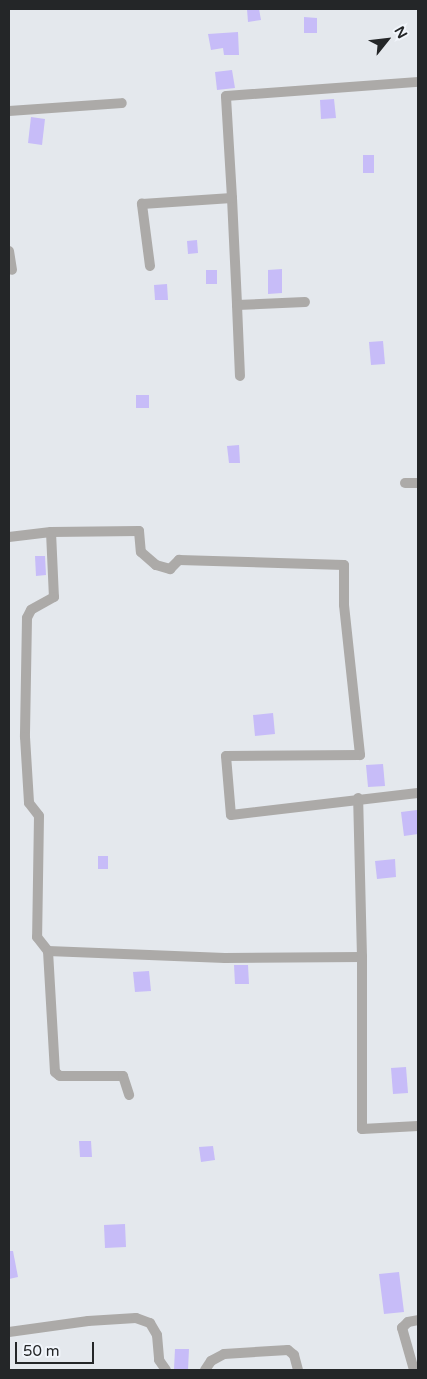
<!DOCTYPE html>
<style>
body{margin:0}
#map{position:relative;width:427px;height:1379px;overflow:hidden;background:#e4e8ed;font-family:"Varela Round",sans-serif}
div>[style]{position:absolute}
.building>*{inset:0;background:#c7bcf8}
.street>*{height:10px;margin:-5px;padding:0 5px;transform-origin:5px;border-radius:5px;background:#acaaa8}
span{translate:-50% -50%;white-space:nowrap;text-align:center;line-height:1.15;-webkit-text-stroke:5px #f1f5fb;paint-order:stroke}
.frame{position:absolute;inset:0;border:10px solid #242628;pointer-events:none}
.north{position:absolute;left:362px;top:15px;width:50px;height:50px;-webkit-text-stroke:4px #f1f5fb;paint-order:stroke;rotate:61deg;font-size:14px;font-weight:700;line-height:20px;text-align:center;color:#242628}
.north::after{content:'';display:block;margin:auto;width:18px;height:22px;background:#242628;clip-path:polygon(50% 0,100% 100%,50% 72%,0 100%)}
.scale{position:absolute;left:15px;top:1342px;width:79px;height:22px;box-sizing:border-box;border:2px solid #242628;border-top:0;padding-left:6px;font-size:15px;line-height:18px;white-space:nowrap;color:#242628;-webkit-text-stroke:4px #f1f5fb;paint-order:stroke}
</style>
<div id="map">
<div class="building">
<div style="clip-path:polygon(247px 9px,259px 9px,261px 20px,248px 22px)"></div>
<div style="clip-path:polygon(304px 17px,317px 18px,317px 33px,304px 33px)"></div>
<div style="clip-path:polygon(238px 32px,239px 55px,224px 55px,223px 48px,211px 50px,208px 34px)"></div>
<div style="clip-path:polygon(232px 70px,235px 88px,217px 90px,215px 72px)"></div>
<div style="clip-path:polygon(334px 99px,336px 118px,321px 119px,320px 100px)"></div>
<div style="clip-path:polygon(31px 117px,45px 119px,42px 145px,28px 143px)"></div>
<div style="clip-path:polygon(363px 155px,374px 155px,374px 173px,363px 173px)"></div>
<div style="clip-path:polygon(197px 240px,198px 253px,188px 254px,187px 241px)"></div>
<div style="clip-path:polygon(282px 269px,282px 293px,268px 294px,268px 270px)"></div>
<div style="clip-path:polygon(206px 270px,217px 270px,217px 284px,206px 284px)"></div>
<div style="clip-path:polygon(167px 284px,168px 300px,155px 300px,154px 285px)"></div>
<div style="clip-path:polygon(383px 341px,385px 364px,371px 365px,369px 342px)"></div>
<div style="clip-path:polygon(136px 395px,149px 395px,149px 408px,136px 408px)"></div>
<div style="clip-path:polygon(239px 445px,240px 463px,229px 463px,227px 446px)"></div>
<div style="clip-path:polygon(35px 556px,45px 556px,46px 575px,36px 576px)"></div>
<div style="clip-path:polygon(273px 713px,275px 734px,255px 736px,253px 715px)"></div>
<div style="clip-path:polygon(383px 764px,385px 786px,368px 787px,366px 765px)"></div>
<div style="clip-path:polygon(417px 810px,418px 834px,404px 836px,401px 812px)"></div>
<div style="clip-path:polygon(98px 856px,108px 856px,108px 869px,98px 869px)"></div>
<div style="clip-path:polygon(395px 859px,396px 877px,377px 879px,375px 861px)"></div>
<div style="clip-path:polygon(234px 965px,248px 965px,249px 984px,235px 984px)"></div>
<div style="clip-path:polygon(149px 971px,151px 991px,135px 992px,133px 972px)"></div>
<div style="clip-path:polygon(406px 1067px,408px 1093px,393px 1094px,391px 1068px)"></div>
<div style="clip-path:polygon(79px 1141px,91px 1141px,92px 1157px,80px 1157px)"></div>
<div style="clip-path:polygon(213px 1146px,215px 1160px,201px 1162px,199px 1147px)"></div>
<div style="clip-path:polygon(125px 1224px,126px 1247px,105px 1248px,104px 1225px)"></div>
<div style="clip-path:polygon(9px 1251px,13px 1251px,18px 1277px,9px 1279px)"></div>
<div style="clip-path:polygon(399px 1272px,404px 1312px,384px 1314px,379px 1274px)"></div>
<div style="clip-path:polygon(175px 1349px,189px 1349px,188px 1370px,174px 1369px)"></div>
</div>
<div class="street">
<div style="left:9px;top:111px;width:113px;rotate:-4deg"></div>
<div style="left:232px;top:198px;width:107px;rotate:87.3deg"></div>
<div style="left:237px;top:305px;width:68px;rotate:-2.5deg"></div>
<div style="left:9px;top:251px;width:19px;rotate:81deg"></div>
<div style="left:150px;top:266px;width:63px;rotate:-97.4deg"></div>
<div style="left:142px;top:204px;width:90px;rotate:-3.8deg"></div>
<div style="left:232px;top:198px;width:102px;rotate:-93.4deg"></div>
<div style="left:226px;top:96px;width:193px;rotate:-4.2deg"></div>
<div style="left:237px;top:305px;width:71px;rotate:87.6deg"></div>
<div style="left:405px;top:483px;width:13px"></div>
<div style="left:51px;top:532px;width:65px;rotate:87.4deg"></div>
<div style="left:54px;top:597px;width:26px;rotate:151deg"></div>
<div style="left:31px;top:610px;width:9px;rotate:117deg"></div>
<div style="left:27px;top:618px;width:119px;rotate:91deg"></div>
<div style="left:25px;top:737px;width:66px;rotate:86.5deg"></div>
<div style="left:29px;top:803px;width:16px;rotate:52deg"></div>
<div style="left:39px;top:816px;width:121px;rotate:90.9deg"></div>
<div style="left:37px;top:937px;width:18px;rotate:52deg"></div>
<div style="left:48px;top:951px;width:177px;rotate:2.3deg"></div>
<div style="left:225px;top:958px;width:137px;rotate:-0.4deg"></div>
<div style="left:362px;top:957px;width:159px;rotate:-91.4deg"></div>
<div style="left:9px;top:537px;width:42px;rotate:-6.8deg"></div>
<div style="left:51px;top:532px;width:88px;rotate:-0.7deg"></div>
<div style="left:139px;top:531px;width:21px;rotate:85deg"></div>
<div style="left:141px;top:552px;width:20px;rotate:41deg"></div>
<div style="left:156px;top:565px;width:15px;rotate:16deg"></div>
<div style="left:170px;top:569px;width:13px;rotate:-45deg"></div>
<div style="left:179px;top:560px;width:165px;rotate:1.7deg"></div>
<div style="left:344px;top:565px;width:40px;rotate:90deg"></div>
<div style="left:344px;top:605px;width:151px;rotate:83.9deg"></div>
<div style="left:360px;top:755px;width:134px;rotate:179.6deg"></div>
<div style="left:226px;top:756px;width:59px;rotate:85.2deg"></div>
<div style="left:231px;top:815px;width:188px;rotate:-6.7deg"></div>
<div style="left:48px;top:951px;width:121px;rotate:86.7deg"></div>
<div style="left:55px;top:1072px;width:6px;rotate:39deg"></div>
<div style="left:60px;top:1076px;width:63px"></div>
<div style="left:123px;top:1076px;width:20px;rotate:72deg"></div>
<div style="left:362px;top:957px;width:172px;rotate:90deg"></div>
<div style="left:362px;top:1129px;width:56px;rotate:-3.1deg"></div>
<div style="left:9px;top:1332px;width:80px;rotate:-7.9deg"></div>
<div style="left:88px;top:1321px;width:48px;rotate:-3.6deg"></div>
<div style="left:136px;top:1318px;width:15px;rotate:20deg"></div>
<div style="left:150px;top:1323px;width:14px;rotate:60deg"></div>
<div style="left:157px;top:1335px;width:25px;rotate:85deg"></div>
<div style="left:159px;top:1360px;width:12px;rotate:55deg"></div>
<div style="left:205px;top:1370px;width:11px;rotate:-56deg"></div>
<div style="left:211px;top:1361px;width:15px;rotate:-28deg"></div>
<div style="left:224px;top:1354px;width:64px;rotate:-3.6deg"></div>
<div style="left:288px;top:1350px;width:8px;rotate:40deg"></div>
<div style="left:294px;top:1355px;width:16px;rotate:75deg"></div>
<div style="left:414px;top:1370px;width:44px;rotate:-105.9deg"></div>
<div style="left:402px;top:1328px;width:8px;rotate:-45deg"></div>
<div style="left:408px;top:1322px;width:10px;rotate:-11deg"></div>
</div>
<div class="frame"></div>
<div class="north">N</div>
<div class="scale">50 m</div>
</div>
